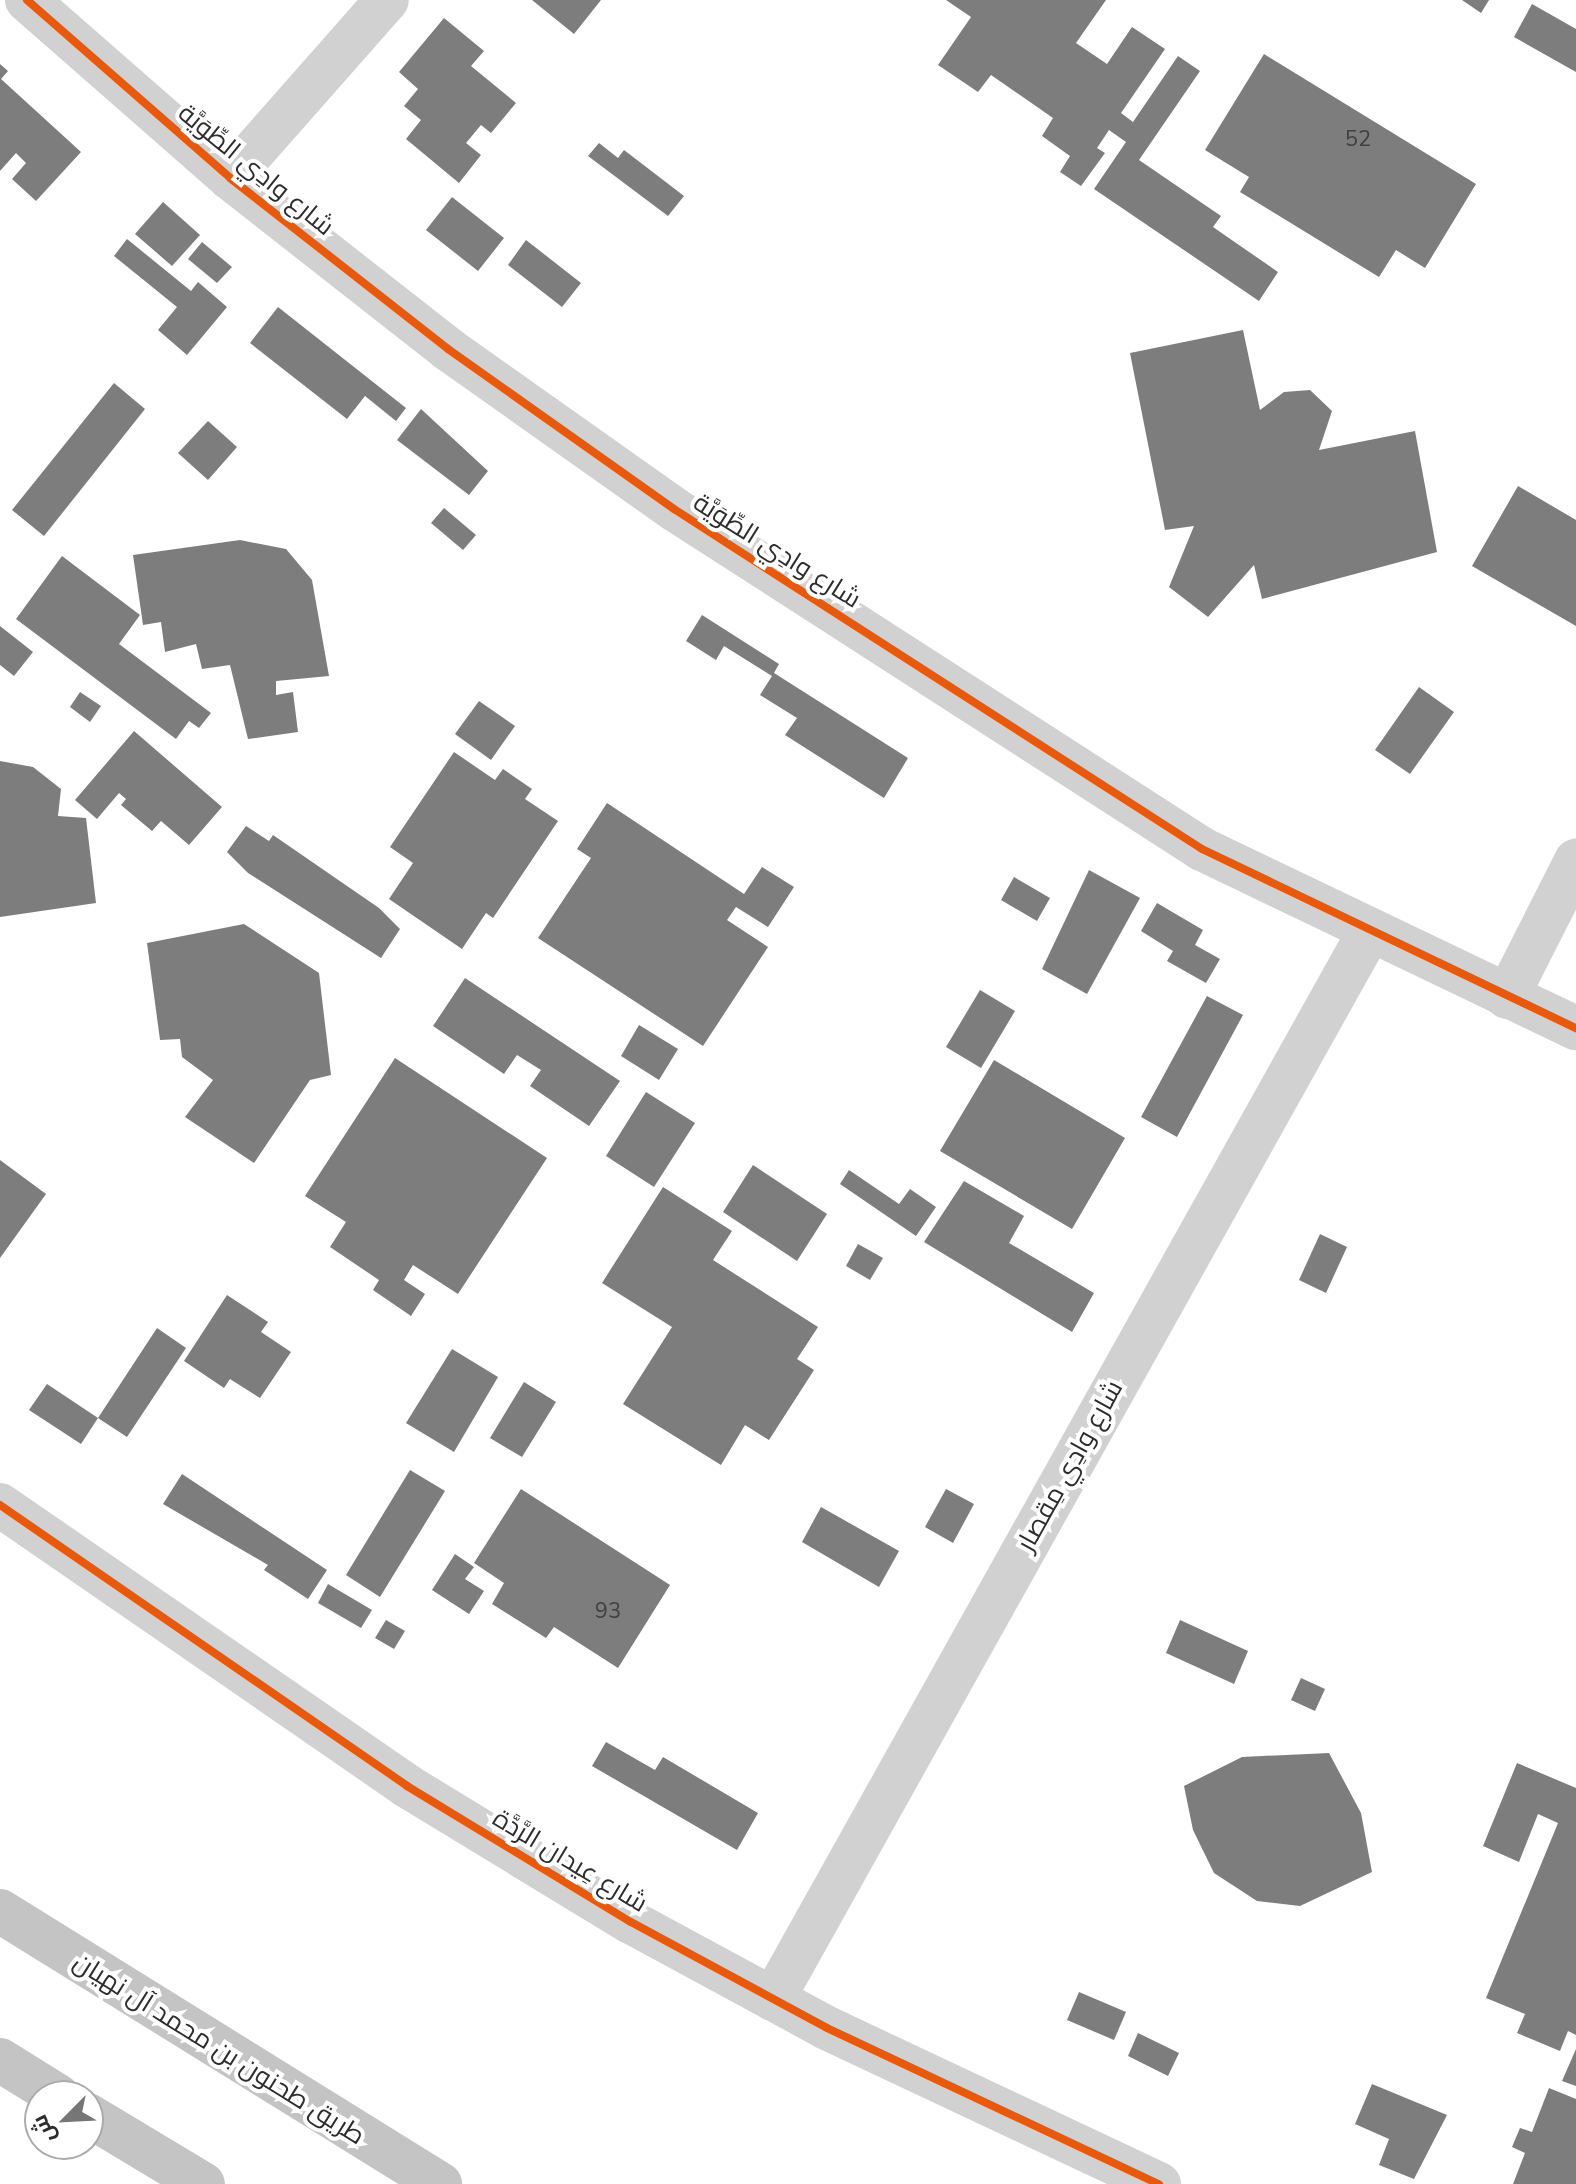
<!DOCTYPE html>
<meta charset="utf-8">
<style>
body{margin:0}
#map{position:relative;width:1576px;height:2184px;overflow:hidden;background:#fff;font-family:"Nunito Sans",Cairo,sans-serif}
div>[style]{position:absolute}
.building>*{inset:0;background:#7d7d7d}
.minor>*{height:44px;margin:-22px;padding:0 22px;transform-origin:22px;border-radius:22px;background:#d1d1d1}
.major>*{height:44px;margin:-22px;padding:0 22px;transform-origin:22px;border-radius:22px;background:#c4c4c4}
.cycleway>*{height:8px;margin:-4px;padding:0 4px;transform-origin:4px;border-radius:4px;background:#e8590c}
span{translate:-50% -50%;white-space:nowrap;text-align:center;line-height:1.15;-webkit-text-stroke:8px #fff;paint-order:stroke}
.number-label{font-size:22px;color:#404040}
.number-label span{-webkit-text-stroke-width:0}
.street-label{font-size:26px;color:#2c2c2c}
.north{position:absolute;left:24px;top:2080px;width:80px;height:80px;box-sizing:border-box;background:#fff;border:2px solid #ababab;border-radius:50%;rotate:246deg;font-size:22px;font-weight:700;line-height:32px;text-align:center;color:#2c2c2c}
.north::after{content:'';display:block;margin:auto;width:28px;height:36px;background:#767676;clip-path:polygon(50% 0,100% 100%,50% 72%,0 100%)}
</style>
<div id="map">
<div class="building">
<div style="clip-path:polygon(532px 0,601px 0,574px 34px)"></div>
<div style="clip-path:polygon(946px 0,1106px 0,1076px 43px,1107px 64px,1132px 27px,1165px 49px,1121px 113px,1133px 122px,1178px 56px,1200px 71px,1139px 160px,1221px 216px,1213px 227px,1278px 272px,1259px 301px,1094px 189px,1126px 142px,1109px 130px,1097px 148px,1105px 153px,1081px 186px,1060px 172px,1070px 156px,1042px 136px,1053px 118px,991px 75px,978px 92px,938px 65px,971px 17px)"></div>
<div style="clip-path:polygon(1462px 0,1489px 0,1481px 13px)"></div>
<div style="clip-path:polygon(1532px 4px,1576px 29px,1576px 72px,1514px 37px)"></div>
<div style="clip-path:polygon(444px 18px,484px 51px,471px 66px,516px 103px,491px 133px,481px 125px,466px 143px,481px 155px,459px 183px,406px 139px,421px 120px,404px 106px,418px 89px,399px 72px)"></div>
<div style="clip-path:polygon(1264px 54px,1476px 184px,1425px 268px,1396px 250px,1379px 277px,1240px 192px,1249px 177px,1205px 150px)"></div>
<div style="clip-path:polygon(0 64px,8px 71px,1px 79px,81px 152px,36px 201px,12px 179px,26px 163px,16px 153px,0 171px)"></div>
<div style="clip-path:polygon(599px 143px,618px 158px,624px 150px,684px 196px,668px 216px,588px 156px)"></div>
<div style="clip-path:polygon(452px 197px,504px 238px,478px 271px,426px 230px)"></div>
<div style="clip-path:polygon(163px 202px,200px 235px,172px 266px,135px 234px)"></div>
<div style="clip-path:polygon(127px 239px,191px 291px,198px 282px,227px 307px,187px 355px,158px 330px,177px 307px,114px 256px)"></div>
<div style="clip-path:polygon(526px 240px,581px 283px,562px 307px,508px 265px)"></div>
<div style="clip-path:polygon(202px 242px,232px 267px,217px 283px,188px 259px)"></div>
<div style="clip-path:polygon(278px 307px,406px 408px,396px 421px,365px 396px,347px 419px,250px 343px)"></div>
<div style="clip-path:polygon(1243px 330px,1260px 410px,1284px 392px,1310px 390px,1332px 411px,1319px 450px,1415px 431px,1437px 552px,1262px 599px,1254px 565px,1208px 617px,1169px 587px,1194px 526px,1165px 530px,1130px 353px)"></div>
<div style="clip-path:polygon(114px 383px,145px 409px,44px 536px,12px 510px)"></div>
<div style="clip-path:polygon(421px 409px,488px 471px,469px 495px,397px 440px)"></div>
<div style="clip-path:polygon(208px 421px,237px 447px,208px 480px,178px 453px)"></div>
<div style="clip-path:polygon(1518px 486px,1576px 520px,1576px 626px,1472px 566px)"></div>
<div style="clip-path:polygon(444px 508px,476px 535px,463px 550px,431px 523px)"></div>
<div style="clip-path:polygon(240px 540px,286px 549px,312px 580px,329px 676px,276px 681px,276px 695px,293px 692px,298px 732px,248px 739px,230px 665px,202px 669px,196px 644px,165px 652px,161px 622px,143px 625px,133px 555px)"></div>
<div style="clip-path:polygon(62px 556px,140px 615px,119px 644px,211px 713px,199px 728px,189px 721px,176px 739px,16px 619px)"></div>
<div style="clip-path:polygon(702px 615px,779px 664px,774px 673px,908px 758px,884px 798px,785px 735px,797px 718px,760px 695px,772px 676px,724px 646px,716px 660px,686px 641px)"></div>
<div style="clip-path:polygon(0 626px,33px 652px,14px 676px,0 665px)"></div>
<div style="clip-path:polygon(1419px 687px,1454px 712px,1410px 774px,1375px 750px)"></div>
<div style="clip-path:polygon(80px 692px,101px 706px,90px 722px,70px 707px)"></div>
<div style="clip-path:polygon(479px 701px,515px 726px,491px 760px,455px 734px)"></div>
<div style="clip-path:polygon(134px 731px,222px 807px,189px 845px,161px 821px,152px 831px,121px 805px,126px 799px,119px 793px,97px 819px,75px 800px)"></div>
<div style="clip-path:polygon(454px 752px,495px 780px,503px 769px,532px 789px,525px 799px,558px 821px,493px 918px,486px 913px,462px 949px,389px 899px,413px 863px,390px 847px)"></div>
<div style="clip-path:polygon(0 761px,33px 767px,61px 789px,58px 816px,86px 818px,96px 903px,0 917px)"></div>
<div style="clip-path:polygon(607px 803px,744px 894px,762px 867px,794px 887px,768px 927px,736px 907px,727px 920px,768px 947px,703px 1046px,538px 938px,591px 858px,577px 849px)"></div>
<div style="clip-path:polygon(246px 826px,269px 841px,273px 835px,379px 908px,400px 929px,381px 958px,248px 873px,227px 852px)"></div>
<div style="clip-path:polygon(1089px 870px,1140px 898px,1087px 994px,1042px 969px)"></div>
<div style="clip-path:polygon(1014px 877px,1050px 898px,1037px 921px,1001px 900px)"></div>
<div style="clip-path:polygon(1157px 903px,1203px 930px,1195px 945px,1220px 959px,1206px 983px,1167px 961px,1173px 951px,1141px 931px)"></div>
<div style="clip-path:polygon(244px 924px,319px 973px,331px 1075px,310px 1080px,254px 1163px,185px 1117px,213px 1080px,182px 1057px,180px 1039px,160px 1040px,147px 943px)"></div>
<div style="clip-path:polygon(465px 978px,620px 1081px,589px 1126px,530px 1086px,541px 1070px,517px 1055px,504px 1074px,433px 1026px)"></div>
<div style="clip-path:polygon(980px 990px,1015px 1011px,981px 1068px,946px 1047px)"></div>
<div style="clip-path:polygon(1207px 996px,1243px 1015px,1177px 1137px,1141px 1117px)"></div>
<div style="clip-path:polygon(639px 1025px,678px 1049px,659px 1080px,621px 1056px)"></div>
<div style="clip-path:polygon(395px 1058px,547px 1158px,458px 1294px,413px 1265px,404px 1280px,425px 1294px,411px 1316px,373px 1290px,379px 1280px,330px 1247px,346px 1222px,305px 1196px)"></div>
<div style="clip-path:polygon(994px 1060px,1125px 1138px,1072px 1229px,940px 1151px)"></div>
<div style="clip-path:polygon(646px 1092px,695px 1123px,654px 1187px,606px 1156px)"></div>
<div style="clip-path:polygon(0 1160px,46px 1194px,0 1258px)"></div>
<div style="clip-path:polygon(753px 1165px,827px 1214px,797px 1261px,723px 1212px)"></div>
<div style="clip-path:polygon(849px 1170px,899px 1204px,910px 1189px,936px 1207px,916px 1236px,840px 1184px)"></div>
<div style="clip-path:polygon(964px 1181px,1024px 1216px,1009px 1243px,1094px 1293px,1072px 1332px,924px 1242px)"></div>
<div style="clip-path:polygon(663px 1187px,732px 1231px,713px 1260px,818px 1327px,797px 1359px,814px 1370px,769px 1440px,745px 1425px,721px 1465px,623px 1404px,672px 1327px,602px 1283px)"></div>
<div style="clip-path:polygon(1320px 1234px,1347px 1247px,1326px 1293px,1299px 1280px)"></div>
<div style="clip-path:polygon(858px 1244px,883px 1258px,870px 1280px,846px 1266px)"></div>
<div style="clip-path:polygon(227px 1295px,268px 1322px,261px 1332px,291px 1352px,260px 1398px,230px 1379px,224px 1388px,184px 1361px)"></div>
<div style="clip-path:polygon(157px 1328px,186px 1348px,127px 1437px,98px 1418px)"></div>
<div style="clip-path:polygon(452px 1349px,498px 1377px,454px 1452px,406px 1423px)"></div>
<div style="clip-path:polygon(524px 1382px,556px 1402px,522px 1457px,490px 1438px)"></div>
<div style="clip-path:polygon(47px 1384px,98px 1418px,81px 1444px,29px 1410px)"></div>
<div style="clip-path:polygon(410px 1470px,445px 1491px,380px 1597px,346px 1575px)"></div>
<div style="clip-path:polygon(182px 1474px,327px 1570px,308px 1599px,264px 1570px,268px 1565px,163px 1504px)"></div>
<div style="clip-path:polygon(521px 1489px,670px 1585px,618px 1668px,554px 1627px,546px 1638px,492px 1604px,504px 1583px,474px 1563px)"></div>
<div style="clip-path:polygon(946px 1489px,974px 1504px,953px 1543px,925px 1527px)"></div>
<div style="clip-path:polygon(821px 1507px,899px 1551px,879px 1587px,802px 1542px)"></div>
<div style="clip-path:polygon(455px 1554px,474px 1567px,465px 1579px,484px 1591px,469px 1614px,432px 1590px)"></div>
<div style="clip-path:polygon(328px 1584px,372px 1610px,361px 1628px,318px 1603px)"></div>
<div style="clip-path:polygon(386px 1620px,405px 1631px,394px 1649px,375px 1638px)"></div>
<div style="clip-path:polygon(1180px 1620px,1248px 1651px,1234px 1684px,1166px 1653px)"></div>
<div style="clip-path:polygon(1301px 1678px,1325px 1689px,1315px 1711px,1291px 1700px)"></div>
<div style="clip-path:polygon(606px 1742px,655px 1770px,663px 1757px,758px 1813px,737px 1850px,592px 1766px)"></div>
<div style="clip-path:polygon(1329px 1753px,1361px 1813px,1372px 1872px,1300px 1906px,1257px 1901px,1214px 1873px,1193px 1830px,1184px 1786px,1242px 1757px)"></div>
<div style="clip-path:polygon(1517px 1763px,1576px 1788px,1576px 2035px,1568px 2031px,1560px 2051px,1517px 2033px,1525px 2014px,1486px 1998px,1558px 1823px,1538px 1814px,1519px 1862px,1483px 1846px)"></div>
<div style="clip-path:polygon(1079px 1992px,1126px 2012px,1114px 2040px,1067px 2020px)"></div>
<div style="clip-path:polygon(1138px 2033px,1179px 2053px,1168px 2076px,1128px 2056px)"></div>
<div style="clip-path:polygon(1576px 2049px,1576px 2086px,1562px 2081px)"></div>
<div style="clip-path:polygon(1372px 2084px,1447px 2115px,1414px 2179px,1379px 2165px,1389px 2139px,1355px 2124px)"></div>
<div style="clip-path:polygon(1549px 2088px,1576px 2099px,1576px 2184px,1513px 2184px,1525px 2153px,1512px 2147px,1520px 2128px,1532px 2132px)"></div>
</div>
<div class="minor">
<div style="left:27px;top:0;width:270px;rotate:41.2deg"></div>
<div style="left:230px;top:178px;width:277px;rotate:38.1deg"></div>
<div style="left:448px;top:349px;width:277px;rotate:35.3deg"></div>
<div style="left:674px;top:509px;width:628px;rotate:32.78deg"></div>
<div style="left:1202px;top:849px;width:415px;rotate:25.6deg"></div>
<div style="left:230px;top:178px;width:237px;rotate:-48.6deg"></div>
<div style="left:1507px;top:997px;width:153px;rotate:-63.1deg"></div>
<div style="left:0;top:1505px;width:495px;rotate:34.6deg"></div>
<div style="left:407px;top:1786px;width:262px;rotate:31.3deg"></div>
<div style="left:631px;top:1922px;width:223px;rotate:28.4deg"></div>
<div style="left:827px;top:2028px;width:367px;rotate:25.2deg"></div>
<div style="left:773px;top:1999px;width:1220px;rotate:-60.81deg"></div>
</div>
<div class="major">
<div style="left:0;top:1911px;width:518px;rotate:31.82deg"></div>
<div style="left:0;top:2060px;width:68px;rotate:31.8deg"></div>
<div style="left:88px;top:2115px;width:134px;rotate:31deg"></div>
</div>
<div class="cycleway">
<div style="left:27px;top:0;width:270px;rotate:41.2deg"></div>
<div style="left:230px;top:178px;width:277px;rotate:38.1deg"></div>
<div style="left:448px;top:349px;width:277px;rotate:35.3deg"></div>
<div style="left:674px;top:509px;width:628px;rotate:32.78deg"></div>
<div style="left:1202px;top:849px;width:415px;rotate:25.6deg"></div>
<div style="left:0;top:1505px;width:495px;rotate:34.6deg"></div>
<div style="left:407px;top:1786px;width:262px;rotate:31.3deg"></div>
<div style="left:631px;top:1922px;width:223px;rotate:28.4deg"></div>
<div style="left:827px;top:2028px;width:367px;rotate:25.2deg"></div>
</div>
<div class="number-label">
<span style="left:1358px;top:140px">52</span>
<span style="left:608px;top:1612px">93</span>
</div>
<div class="street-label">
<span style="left:256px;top:170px;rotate:39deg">شارع وادِي الطِّوَيَّة</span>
<span style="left:777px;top:551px;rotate:32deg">شارع وادِي الطِّوَيَّة</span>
<span style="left:1070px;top:1466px;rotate:-61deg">شارع وادِي مِقصار</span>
<span style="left:570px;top:1861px;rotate:31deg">شارع عِيدان الرَّدَّة</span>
<span style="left:219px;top:2049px;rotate:32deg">طريق طحنون بن محمد آل نهيان</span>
</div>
<div class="north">ش</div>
</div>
